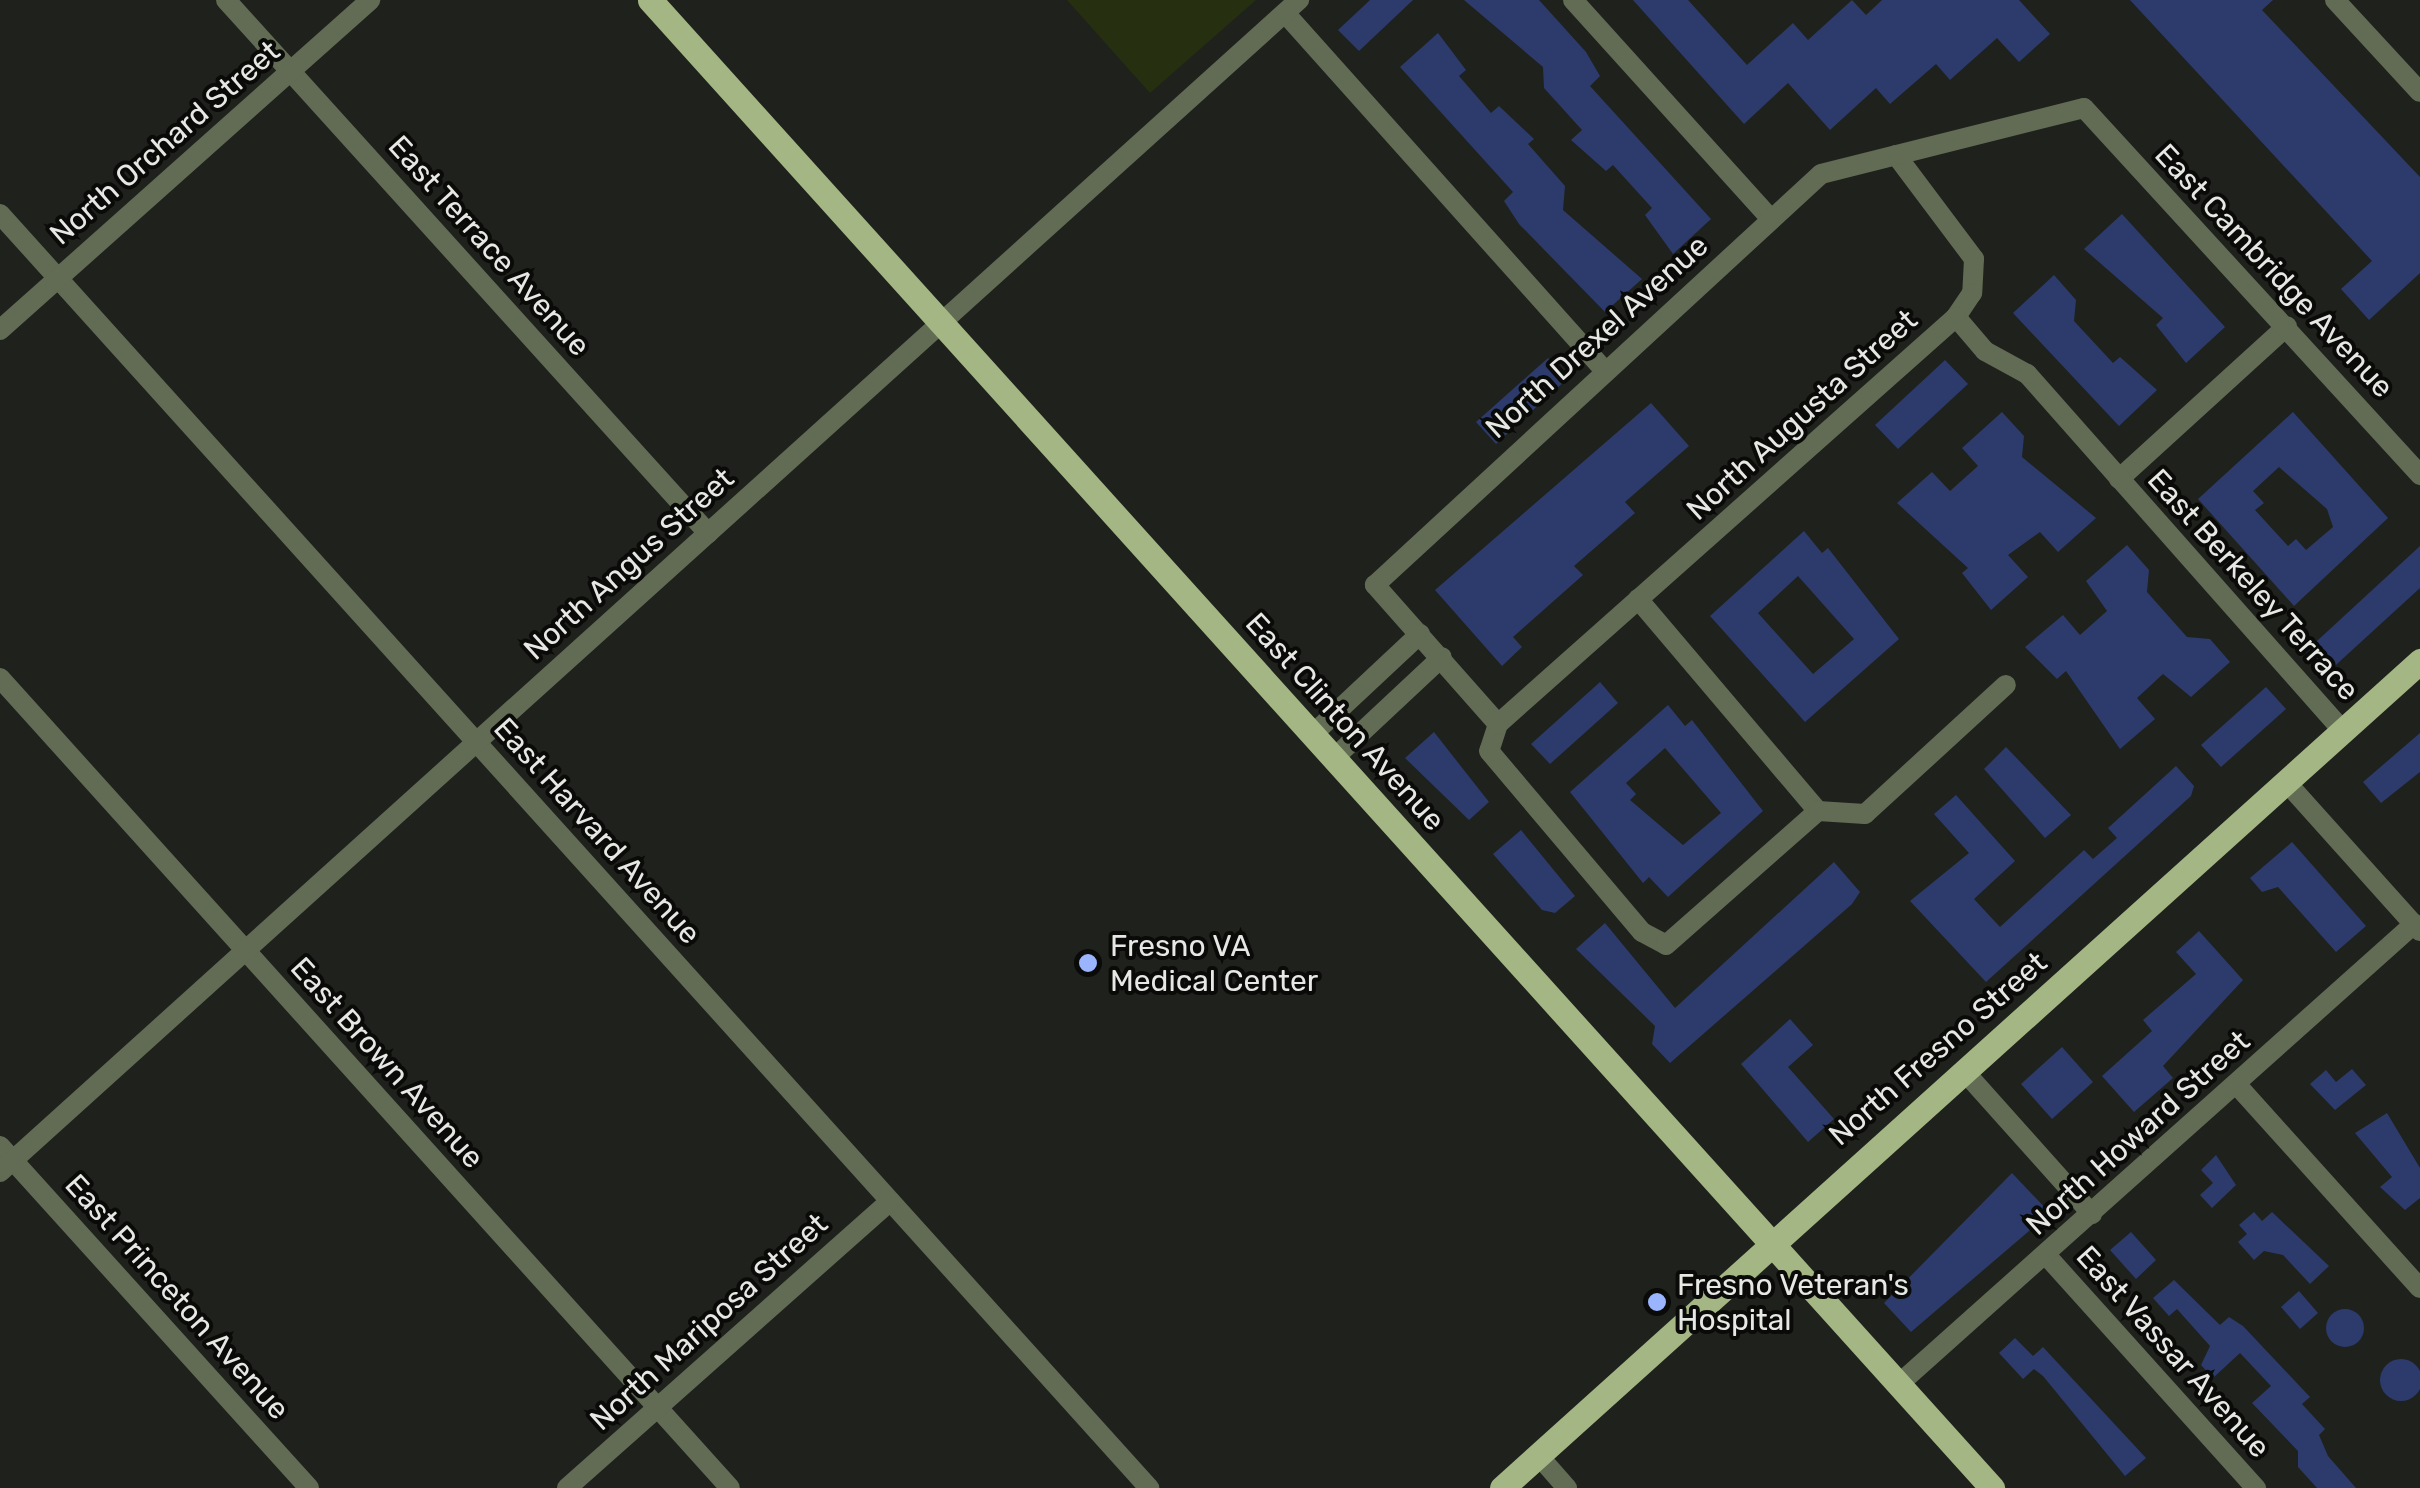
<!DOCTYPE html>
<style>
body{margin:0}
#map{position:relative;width:2420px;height:1488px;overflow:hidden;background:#1f211c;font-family:Rubik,sans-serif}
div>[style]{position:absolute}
.green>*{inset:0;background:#263010}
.building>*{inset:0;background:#2c3b6b}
.round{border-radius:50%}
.minor>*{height:20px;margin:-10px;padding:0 10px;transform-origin:10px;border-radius:10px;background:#626b53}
.major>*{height:25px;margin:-12.5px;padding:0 12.5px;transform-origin:12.5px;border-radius:12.5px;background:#a4b684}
.dots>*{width:28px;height:28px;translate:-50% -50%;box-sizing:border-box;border:5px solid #0a0b08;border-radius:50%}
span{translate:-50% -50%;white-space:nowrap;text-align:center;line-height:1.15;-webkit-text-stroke:8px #0a0b08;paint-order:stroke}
.street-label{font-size:30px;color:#e6e8e4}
.poi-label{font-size:30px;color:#e6e8e4}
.left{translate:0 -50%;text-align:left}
</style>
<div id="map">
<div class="green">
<div style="clip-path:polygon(1067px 0,1256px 0,1150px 93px)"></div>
</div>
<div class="building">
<div style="clip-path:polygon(1370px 0,1413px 0,1359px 51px,1338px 30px)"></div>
<div style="clip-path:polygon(1464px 0,1539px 0,1586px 52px,1600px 76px,1590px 86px,1711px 219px,1673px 254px,1645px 215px,1652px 208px,1613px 165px,1606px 171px,1571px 140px,1582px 130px,1544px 88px,1543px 67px)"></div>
<div style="clip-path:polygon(1633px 0,1688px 0,1747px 65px,1793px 23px,1808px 40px,1852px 0,1866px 15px,1882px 0,2019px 0,2050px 34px,2019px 62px,1997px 38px,1950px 80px,1936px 64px,1890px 104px,1876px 88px,1830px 130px,1788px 83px,1744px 124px)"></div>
<div style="clip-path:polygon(2130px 0,2273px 0,2262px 10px,2420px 177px,2420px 273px,2369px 320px,2341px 289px,2372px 261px)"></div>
<div style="clip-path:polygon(1438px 33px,1466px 70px,1459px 76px,1491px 113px,1499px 106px,1534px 139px,1528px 144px,1565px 186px,1563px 210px,1642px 279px,1605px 312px,1519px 224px,1504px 201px,1513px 192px,1400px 67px)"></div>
<div style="clip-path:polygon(2122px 214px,2225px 327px,2186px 363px,2156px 325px,2163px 318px,2084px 249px)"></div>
<div style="clip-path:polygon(2054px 275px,2076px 300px,2074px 321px,2113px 363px,2120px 357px,2157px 390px,2119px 426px,2013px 313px)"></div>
<div style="clip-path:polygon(1548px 358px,1567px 379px,1496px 444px,1476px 422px)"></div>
<div style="clip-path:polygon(1945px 360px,1968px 384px,1898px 449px,1875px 425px)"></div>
<div style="clip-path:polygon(1651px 403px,1689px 446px,1625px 502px,1635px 513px,1574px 566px,1583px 575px,1513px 637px,1522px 647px,1502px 666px,1435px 590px)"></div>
<div style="clip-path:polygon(2002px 412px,2024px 436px,2022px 457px,2096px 518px,2058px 552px,2040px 532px,2008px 555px,2028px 577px,1991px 610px,1962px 573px,1968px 568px,1897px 503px,1932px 472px,1950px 491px,1978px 466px,1962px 448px)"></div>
<div style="clip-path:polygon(evenodd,2293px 412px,2388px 518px,2294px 606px,2198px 499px,2293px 412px,2279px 467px,2327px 509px,2333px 527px,2306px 550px,2296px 539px,2288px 546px,2255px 510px,2264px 503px,2253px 491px,2279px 467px)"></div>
<div style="clip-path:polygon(evenodd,1804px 531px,1822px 553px,1828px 548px,1899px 639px,1805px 722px,1710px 616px,1804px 531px,1798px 576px,1854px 639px,1813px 674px,1758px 613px,1798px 576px)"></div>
<div style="clip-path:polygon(2127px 545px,2149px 570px,2147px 592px,2187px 637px,2210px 639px,2230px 662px,2191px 697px,2163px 674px,2137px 698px,2155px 719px,2120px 749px,2066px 671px,2057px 679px,2025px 647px,2063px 615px,2080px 635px,2107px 611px,2086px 581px)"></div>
<div style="clip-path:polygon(2420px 546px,2420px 588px,2326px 674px,2305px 652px)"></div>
<div style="clip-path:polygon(1600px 682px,1618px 703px,1550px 764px,1531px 744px)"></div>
<div style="clip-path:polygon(2266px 687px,2286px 709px,2221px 767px,2201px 745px)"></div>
<div style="clip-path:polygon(evenodd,1668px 705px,1685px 726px,1692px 720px,1763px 811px,1668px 897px,1649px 877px,1643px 883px,1570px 792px,1668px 705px,1665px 748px,1721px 813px,1683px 845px,1630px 800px,1636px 794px,1626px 783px,1665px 748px)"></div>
<div style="clip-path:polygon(1434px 732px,1489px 802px,1469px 820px,1405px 758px)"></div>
<div style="clip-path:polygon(2420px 733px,2420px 772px,2381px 803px,2363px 782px)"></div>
<div style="clip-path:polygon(2006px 747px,2071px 815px,2045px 838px,1984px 769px)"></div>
<div style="clip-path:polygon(2176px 766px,2194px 786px,2191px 796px,1986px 982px,1910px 901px,1969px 853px,1934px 814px,1956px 795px,2015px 861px,1974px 899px,2000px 927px,2084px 850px,2093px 859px,2117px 838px,2108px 828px)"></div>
<div style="clip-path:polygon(1521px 830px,1575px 896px,1555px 913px,1542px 910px,1493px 854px)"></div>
<div style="clip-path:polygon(2292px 842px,2366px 926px,2336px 952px,2278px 887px,2262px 892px,2250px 878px)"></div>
<div style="clip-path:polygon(1834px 862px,1860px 892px,1852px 904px,1670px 1063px,1652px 1044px,1655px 1026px,1576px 949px,1605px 923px,1675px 1008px)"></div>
<div style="clip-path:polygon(2199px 931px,2243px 980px,2163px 1066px,2173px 1078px,2134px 1112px,2102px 1076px,2152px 1031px,2143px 1020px,2196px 974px,2176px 952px)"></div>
<div style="clip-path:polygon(1790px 1019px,1813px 1045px,1788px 1067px,1834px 1119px,1808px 1142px,1741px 1064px)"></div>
<div style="clip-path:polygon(2062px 1047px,2093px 1082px,2052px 1119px,2021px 1084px)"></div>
<div style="clip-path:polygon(2352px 1069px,2366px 1085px,2335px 1110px,2310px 1084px,2326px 1070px,2336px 1082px)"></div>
<div style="clip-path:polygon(2387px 1113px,2420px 1168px,2420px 1198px,2405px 1210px,2380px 1187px,2392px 1177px,2355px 1133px)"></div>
<div style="clip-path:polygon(2216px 1155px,2236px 1185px,2212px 1208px,2200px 1195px,2213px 1183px,2201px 1170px)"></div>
<div style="clip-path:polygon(2012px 1173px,2050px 1213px,1911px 1332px,1884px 1303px)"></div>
<div style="clip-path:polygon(2254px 1212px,2262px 1221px,2272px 1212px,2329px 1266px,2310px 1284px,2283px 1255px,2264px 1251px,2254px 1260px,2238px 1242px,2247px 1234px,2239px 1225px)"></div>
<div style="clip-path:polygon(2131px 1232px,2156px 1260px,2136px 1279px,2110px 1250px)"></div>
<div style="clip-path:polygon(2174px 1280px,2220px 1325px,2229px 1317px,2243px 1326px,2310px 1397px,2302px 1404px,2325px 1429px,2319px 1435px,2328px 1456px,2356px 1488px,2317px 1488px,2298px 1467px,2298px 1451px,2252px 1403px,2271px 1386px,2240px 1353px,2213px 1378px,2201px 1365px,2210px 1346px,2177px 1309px,2169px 1316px,2153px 1298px)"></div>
<div style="clip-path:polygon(2299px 1291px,2318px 1313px,2300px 1329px,2281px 1307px)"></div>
<div class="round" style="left:2326px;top:1309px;width:38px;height:38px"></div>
<div style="clip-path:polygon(2015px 1338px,2033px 1356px,2043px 1347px,2146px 1458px,2125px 1476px,2043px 1376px,2034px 1369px,2023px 1379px,1999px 1353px)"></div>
<div class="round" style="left:2380px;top:1359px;width:42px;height:42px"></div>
</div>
<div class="minor">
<div style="left:226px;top:0;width:719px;rotate:47.88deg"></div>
<div style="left:1573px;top:0;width:295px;rotate:47.9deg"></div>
<div style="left:2335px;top:0;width:125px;rotate:47.3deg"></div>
<div style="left:1285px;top:13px;width:479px;rotate:48.2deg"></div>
<div style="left:1896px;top:155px;width:130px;rotate:53.1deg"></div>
<div style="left:1974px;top:259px;width:34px;rotate:93deg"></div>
<div style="left:1972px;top:293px;width:29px;rotate:124deg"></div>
<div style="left:0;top:214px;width:1716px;rotate:47.95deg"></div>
<div style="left:0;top:330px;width:496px;rotate:-41.7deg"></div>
<div style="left:2119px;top:479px;width:227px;rotate:-42.3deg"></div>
<div style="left:1638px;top:599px;width:278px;rotate:49.7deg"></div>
<div style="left:0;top:678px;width:1090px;rotate:47.97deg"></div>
<div style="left:1498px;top:724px;width:28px;rotate:108deg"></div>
<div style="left:1489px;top:751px;width:237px;rotate:49.8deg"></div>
<div style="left:1642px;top:932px;width:27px;rotate:28deg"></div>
<div style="left:1666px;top:945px;width:203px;rotate:-41.4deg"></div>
<div style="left:1818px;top:811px;width:47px;rotate:3.7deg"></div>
<div style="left:1865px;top:814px;width:191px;rotate:-42.5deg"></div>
<div style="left:2343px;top:731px;width:477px;rotate:-131.5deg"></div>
<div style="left:2027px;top:374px;width:48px;rotate:-151.3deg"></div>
<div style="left:1985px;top:351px;width:45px;rotate:-130.5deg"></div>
<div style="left:1956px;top:317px;width:613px;rotate:138.37deg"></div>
<div style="left:1498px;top:724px;width:186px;rotate:-131.5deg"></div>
<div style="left:1375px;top:585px;width:606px;rotate:-42.66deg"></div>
<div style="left:1821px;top:174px;width:271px;rotate:-14.1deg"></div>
<div style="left:2084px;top:108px;width:498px;rotate:47.5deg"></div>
<div style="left:1312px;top:735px;width:148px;rotate:-43.1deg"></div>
<div style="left:1333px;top:759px;width:149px;rotate:-43.1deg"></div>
<div style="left:2287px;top:783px;width:199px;rotate:48.1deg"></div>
<div style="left:1964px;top:1071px;width:192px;rotate:48.2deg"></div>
<div style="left:2237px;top:1085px;width:273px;rotate:48deg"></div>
<div style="left:0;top:1146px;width:461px;rotate:47.9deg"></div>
<div style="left:0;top:1172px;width:1750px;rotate:-42.06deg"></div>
<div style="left:2046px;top:1255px;width:314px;rotate:48deg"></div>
<div style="left:1899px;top:1384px;width:691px;rotate:-41.77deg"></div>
<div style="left:1538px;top:1455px;width:44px;rotate:48.7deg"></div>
<div style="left:567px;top:1488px;width:432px;rotate:-41.6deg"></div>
</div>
<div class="major">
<div style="left:650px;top:0;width:2004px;rotate:47.95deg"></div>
<div style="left:1502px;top:1488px;width:1236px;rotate:-42.01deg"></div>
</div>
<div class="dots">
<div style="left:1088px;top:963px;background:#9ab5fd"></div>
<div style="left:1657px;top:1302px;background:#9ab5fd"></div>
</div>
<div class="street-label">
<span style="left:165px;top:143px;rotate:-41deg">North Orchard Street</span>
<span style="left:489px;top:246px;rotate:48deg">East Terrace Avenue</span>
<span style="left:2274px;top:271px;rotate:47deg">East Cambridge Avenue</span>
<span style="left:1597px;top:337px;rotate:-42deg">North Drexel Avenue</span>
<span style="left:1802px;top:415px;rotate:-42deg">North Augusta Street</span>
<span style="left:629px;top:564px;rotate:-42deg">North Angus Street</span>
<span style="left:2253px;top:585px;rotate:48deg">East Berkeley Terrace</span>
<span style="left:1345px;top:722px;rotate:48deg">East Clinton Avenue</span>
<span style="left:597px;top:831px;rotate:48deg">East Harvard Avenue</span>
<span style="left:1938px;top:1049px;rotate:-41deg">North Fresno Street</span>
<span style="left:387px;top:1063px;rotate:48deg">East Brown Avenue</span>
<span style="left:2138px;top:1133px;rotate:-42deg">North Howard Street</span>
<span style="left:177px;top:1297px;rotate:48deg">East Princeton Avenue</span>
<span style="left:709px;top:1322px;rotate:-42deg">North Mariposa Street</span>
<span style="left:2173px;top:1352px;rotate:48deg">East Vassar Avenue</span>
</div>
<div class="poi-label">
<span class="left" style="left:1110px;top:963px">Fresno VA<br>Medical Center</span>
<span class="left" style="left:1677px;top:1302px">Fresno Veteran's<br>Hospital</span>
</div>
</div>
